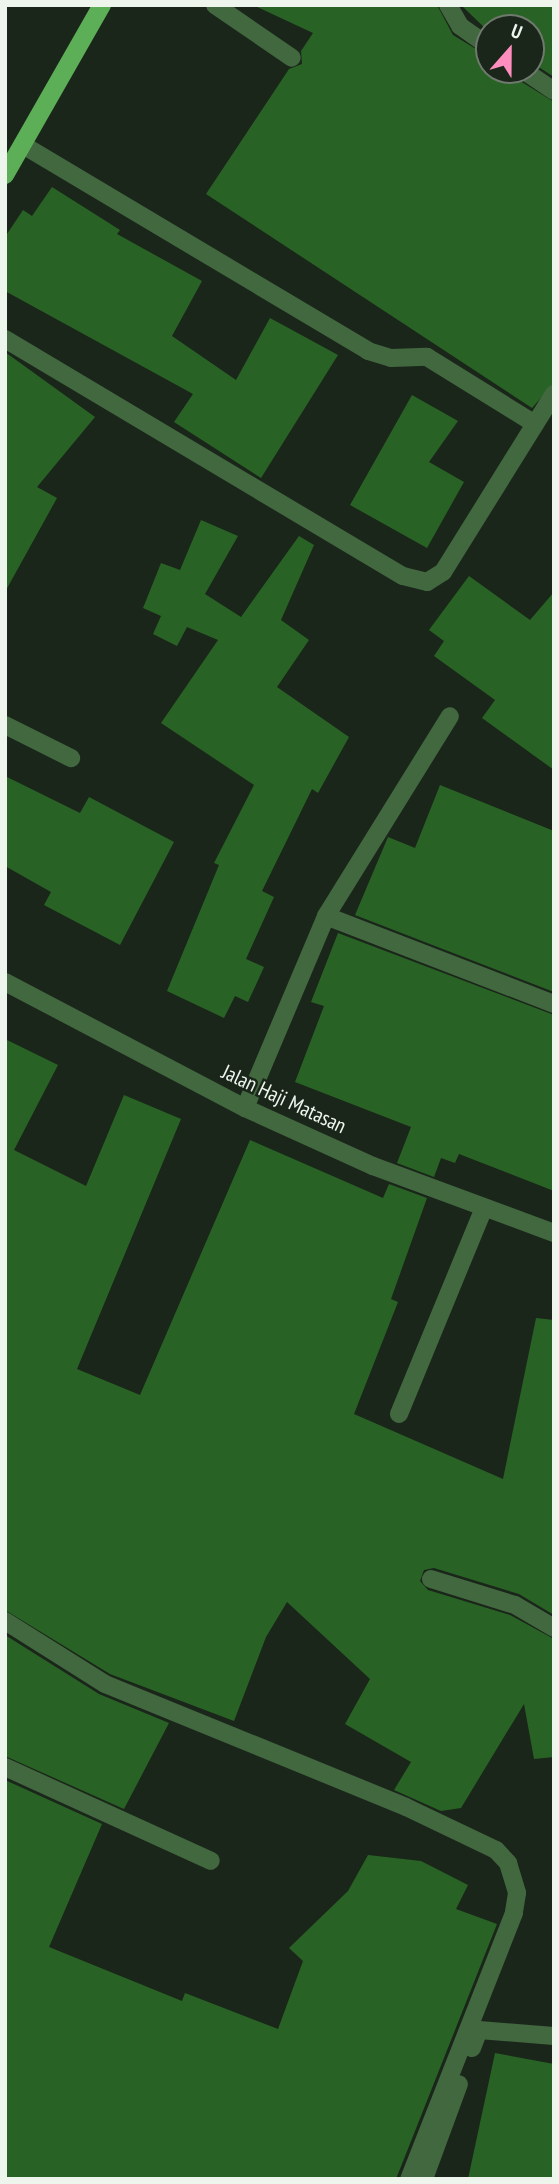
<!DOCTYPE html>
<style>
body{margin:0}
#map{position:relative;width:559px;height:2184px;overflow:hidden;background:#1b261a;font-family:"PT Sans Narrow",sans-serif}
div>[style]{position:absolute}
.building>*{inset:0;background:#286325}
.minor>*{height:18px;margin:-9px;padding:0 9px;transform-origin:9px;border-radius:9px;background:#42683f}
.major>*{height:18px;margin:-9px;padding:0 9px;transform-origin:9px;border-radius:9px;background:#5cae57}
span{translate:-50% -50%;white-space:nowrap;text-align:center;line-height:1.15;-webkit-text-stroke:5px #1b261a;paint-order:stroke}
.street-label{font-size:21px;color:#eef5ed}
.frame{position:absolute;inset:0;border:7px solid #eef5ed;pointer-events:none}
.north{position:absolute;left:475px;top:14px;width:70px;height:70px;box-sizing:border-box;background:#1b261a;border:2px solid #6f796e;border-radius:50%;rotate:21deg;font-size:19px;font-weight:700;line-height:28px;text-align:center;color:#eef5ed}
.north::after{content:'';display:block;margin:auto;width:24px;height:32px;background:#fe8ebd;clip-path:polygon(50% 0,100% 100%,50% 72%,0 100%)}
</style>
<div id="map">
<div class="building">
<div style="clip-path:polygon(253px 5px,437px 5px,453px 35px,489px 57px,489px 70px,512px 70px,517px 79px,554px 102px,554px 383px,532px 408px,206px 194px,289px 69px,302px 64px,301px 51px,313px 33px)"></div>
<div style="clip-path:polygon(461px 5px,554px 5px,554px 77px,531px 62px,531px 28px,489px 32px)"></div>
<div style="clip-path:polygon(52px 187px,120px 230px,117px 234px,202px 281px,172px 336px,236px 380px,270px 318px,338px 355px,261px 478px,174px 422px,193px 394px,5px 291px,5px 237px,23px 210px,32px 216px)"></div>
<div style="clip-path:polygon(5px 352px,95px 417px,37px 487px,57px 498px,5px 592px)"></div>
<div style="clip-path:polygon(412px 395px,458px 421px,429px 462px,464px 482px,427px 548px,350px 505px)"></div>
<div style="clip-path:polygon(201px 520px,238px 536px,205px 594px,241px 617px,299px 536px,314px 545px,281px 620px,309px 640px,277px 687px,349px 737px,318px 793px,312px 789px,262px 891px,274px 897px,246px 959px,264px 967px,248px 1002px,235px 996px,224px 1018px,167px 991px,219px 865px,214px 863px,254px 785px,161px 723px,218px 640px,187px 627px,177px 646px,153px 634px,161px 616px,143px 608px,161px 563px,180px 570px)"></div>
<div style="clip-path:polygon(469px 576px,530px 620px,554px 592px,554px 770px,482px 718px,495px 700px,434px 656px,444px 641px,429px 630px)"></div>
<div style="clip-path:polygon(5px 776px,80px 813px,89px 797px,174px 842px,120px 945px,44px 905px,51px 892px,5px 866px)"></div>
<div style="clip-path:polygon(440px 785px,554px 831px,554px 992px,355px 915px,388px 837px,415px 848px)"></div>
<div style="clip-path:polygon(338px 933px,554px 1015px,554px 1191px,459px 1154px,455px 1163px,441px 1158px,434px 1177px,397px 1163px,411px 1127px,295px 1082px,324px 1006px,311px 1002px)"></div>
<div style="clip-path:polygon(5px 1039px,58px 1065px,14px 1150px,86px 1186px,124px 1095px,181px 1119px,77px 1369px,140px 1395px,250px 1140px,383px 1198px,389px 1184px,427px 1198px,391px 1299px,398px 1302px,354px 1414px,503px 1479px,536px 1318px,554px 1320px,554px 1615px,519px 1594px,434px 1568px,424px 1570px,420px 1581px,428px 1590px,510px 1615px,554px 1639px,554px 1757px,534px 1759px,524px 1704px,461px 1808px,441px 1811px,394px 1790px,411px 1762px,345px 1724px,370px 1679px,287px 1602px,266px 1637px,234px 1721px,110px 1674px,5px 1610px)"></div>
<div style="clip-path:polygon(5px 1635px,99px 1694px,169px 1723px,124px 1809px,5px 1756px)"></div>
<div style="clip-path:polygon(5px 1780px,102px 1824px,49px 1947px,182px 2001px,185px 1993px,278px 2029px,303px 1961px,289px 1948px,348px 1891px,368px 1855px,421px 1861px,468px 1885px,456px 1909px,497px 1924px,396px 2179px,5px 2179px)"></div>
<div style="clip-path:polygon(495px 2053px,554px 2064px,554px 2179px,468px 2179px)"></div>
</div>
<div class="minor">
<div style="left:215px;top:5px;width:93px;rotate:34.5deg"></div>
<div style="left:448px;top:5px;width:24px;rotate:60deg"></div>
<div style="left:460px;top:26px;width:35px;rotate:35deg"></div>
<div style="left:523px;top:70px;width:37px;rotate:34deg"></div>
<div style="left:23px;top:145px;width:402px;rotate:30.8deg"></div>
<div style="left:368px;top:351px;width:24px;rotate:17deg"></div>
<div style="left:391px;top:358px;width:36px;rotate:-2deg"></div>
<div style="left:427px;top:357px;width:127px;rotate:31.8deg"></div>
<div style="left:5px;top:339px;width:463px;rotate:30.8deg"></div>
<div style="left:403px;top:576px;width:25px;rotate:14deg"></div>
<div style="left:427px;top:582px;width:19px;rotate:-32deg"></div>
<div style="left:443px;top:572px;width:210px;rotate:-58.1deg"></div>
<div style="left:5px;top:725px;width:74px;rotate:26.6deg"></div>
<div style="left:326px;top:916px;width:244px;rotate:21.1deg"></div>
<div style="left:5px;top:982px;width:271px;rotate:27.7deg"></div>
<div style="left:245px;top:1108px;width:141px;rotate:24.4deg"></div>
<div style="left:373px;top:1166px;width:193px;rotate:20.3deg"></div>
<div style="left:245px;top:1108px;width:208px;rotate:-67.1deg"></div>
<div style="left:326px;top:916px;width:235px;rotate:-58.2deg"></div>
<div style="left:399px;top:1414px;width:223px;rotate:-67.6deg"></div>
<div style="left:431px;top:1579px;width:88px;rotate:17.2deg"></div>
<div style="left:515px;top:1605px;width:45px;rotate:30.5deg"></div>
<div style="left:5px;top:1621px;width:118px;rotate:32.2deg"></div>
<div style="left:105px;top:1684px;width:325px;rotate:22.2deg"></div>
<div style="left:406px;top:1807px;width:100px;rotate:25.5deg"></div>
<div style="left:496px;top:1850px;width:18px;rotate:47deg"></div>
<div style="left:508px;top:1863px;width:31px;rotate:73deg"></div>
<div style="left:517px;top:1893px;width:20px;rotate:99deg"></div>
<div style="left:514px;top:1913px;width:286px;rotate:111.5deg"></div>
<div style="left:5px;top:1767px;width:226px;rotate:24.5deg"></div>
<div style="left:472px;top:2048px;width:19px;rotate:-69deg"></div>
<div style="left:479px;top:2030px;width:75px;rotate:4.6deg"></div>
<div style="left:424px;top:2179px;width:101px;rotate:-69.8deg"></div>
</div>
<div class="major">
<div style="left:5px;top:175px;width:196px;rotate:-60.3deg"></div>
</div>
<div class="street-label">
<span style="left:284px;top:1099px;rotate:25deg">Jalan Haji Matasan</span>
</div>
<div class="frame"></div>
<div class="north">U</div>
</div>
